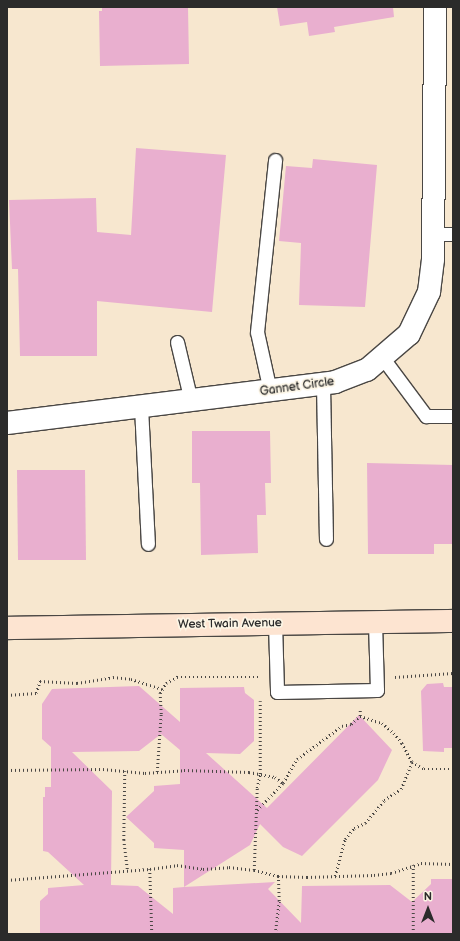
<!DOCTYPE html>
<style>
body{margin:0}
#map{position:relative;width:460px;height:941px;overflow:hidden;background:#f7e7cf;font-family:"Balsamiq Sans",sans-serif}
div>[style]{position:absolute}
.building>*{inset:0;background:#e9afcf}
.path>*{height:2.5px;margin-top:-1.25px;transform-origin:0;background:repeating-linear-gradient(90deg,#4a4744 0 1px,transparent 0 4px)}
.roads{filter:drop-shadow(1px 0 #4a4744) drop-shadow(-1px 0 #4a4744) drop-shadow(0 1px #4a4744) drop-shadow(0 -1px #4a4744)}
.lane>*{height:13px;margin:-6.5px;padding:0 6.5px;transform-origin:6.5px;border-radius:6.5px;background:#fff}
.street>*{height:22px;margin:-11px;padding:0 11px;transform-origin:11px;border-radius:11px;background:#fff}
.secondary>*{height:22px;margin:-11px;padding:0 11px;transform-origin:11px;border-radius:11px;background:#fde4d1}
span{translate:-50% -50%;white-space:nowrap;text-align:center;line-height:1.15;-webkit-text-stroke:3.5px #fcf5e5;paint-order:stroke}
.street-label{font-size:12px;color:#2b2b2b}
.frame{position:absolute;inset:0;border:8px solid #2b2b2b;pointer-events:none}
.north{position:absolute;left:408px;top:889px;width:40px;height:40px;-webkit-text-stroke:3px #fcf5e5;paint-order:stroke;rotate:0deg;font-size:11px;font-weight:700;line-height:16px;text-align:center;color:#2b2b2b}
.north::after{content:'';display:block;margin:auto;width:14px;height:18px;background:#2b2b2b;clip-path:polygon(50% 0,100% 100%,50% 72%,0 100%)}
</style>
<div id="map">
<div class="building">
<div style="clip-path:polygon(102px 7px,188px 7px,189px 64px,100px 66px,99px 11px,102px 11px)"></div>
<div style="clip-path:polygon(277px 7px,393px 7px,394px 17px,334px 27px,335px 32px,309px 36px,307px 22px,280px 26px)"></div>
<div style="clip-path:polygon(136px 148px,226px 155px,212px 312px,97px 301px,97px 356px,20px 356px,18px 269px,12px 269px,9px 200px,96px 198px,97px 232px,131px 235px)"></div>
<div style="clip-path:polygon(313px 159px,377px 165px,365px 307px,299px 305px,301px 243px,279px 241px,286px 166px,312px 168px)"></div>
<div style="clip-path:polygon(192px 431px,270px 431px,271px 483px,265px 483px,266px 515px,257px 515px,258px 553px,201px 555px,200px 483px,192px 483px)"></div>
<div style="clip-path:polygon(367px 463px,453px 465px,453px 544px,434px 544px,434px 554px,368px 554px)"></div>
<div style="clip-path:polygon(17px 470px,85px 470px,86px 560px,18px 560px)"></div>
<div style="clip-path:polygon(443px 683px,444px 687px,453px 687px,453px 748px,444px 748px,444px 752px,423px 751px,421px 691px,427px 684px)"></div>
<div style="clip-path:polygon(evenodd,139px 686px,180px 722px,180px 688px,244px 687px,245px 693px,254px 700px,254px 741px,240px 754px,206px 753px,267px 808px,359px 715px,392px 750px,378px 780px,302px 856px,283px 847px,260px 824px,250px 845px,184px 887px,275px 882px,268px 889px,301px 923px,302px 886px,390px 885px,412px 902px,431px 884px,431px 879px,453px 879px,453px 934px,40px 934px,40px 901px,48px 894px,48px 888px,84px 885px,48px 852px,43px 851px,43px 797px,45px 797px,45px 787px,51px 787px,51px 747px,42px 739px,42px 704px,52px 689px,139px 686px,161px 734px,180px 750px,180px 784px,154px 786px,154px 791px,126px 817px,154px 843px,154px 848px,184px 850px,184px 887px,173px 888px,173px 914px,138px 886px,111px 885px,112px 791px,72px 752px,139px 751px,161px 734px)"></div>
</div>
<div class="path">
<div style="left:395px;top:677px;width:58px;rotate:-3.9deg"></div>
<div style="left:7px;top:695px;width:29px;rotate:-4deg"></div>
<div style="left:36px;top:693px;width:13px;rotate:-72deg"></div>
<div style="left:40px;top:681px;width:37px;rotate:3deg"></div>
<div style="left:77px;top:683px;width:36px;rotate:-9deg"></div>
<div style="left:113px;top:677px;width:18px;rotate:6deg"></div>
<div style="left:131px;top:679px;width:33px;rotate:18deg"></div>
<div style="left:360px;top:716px;width:23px;rotate:18deg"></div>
<div style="left:382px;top:723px;width:16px;rotate:40deg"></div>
<div style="left:394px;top:733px;width:13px;rotate:51deg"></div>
<div style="left:402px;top:743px;width:21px;rotate:62deg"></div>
<div style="left:412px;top:762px;width:14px;rotate:30deg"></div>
<div style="left:424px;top:769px;width:29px"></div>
<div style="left:7px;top:770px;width:96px;rotate:-0.6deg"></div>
<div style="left:103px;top:769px;width:42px;rotate:5.4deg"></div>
<div style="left:145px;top:773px;width:39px;rotate:-4deg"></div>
<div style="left:184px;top:770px;width:65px;rotate:1.8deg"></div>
<div style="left:249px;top:772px;width:26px;rotate:11deg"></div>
<div style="left:275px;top:777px;width:10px;rotate:37deg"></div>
<div style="left:125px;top:771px;width:69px;rotate:90.8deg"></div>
<div style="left:124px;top:840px;width:31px;rotate:83deg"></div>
<div style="left:157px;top:772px;width:58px;rotate:-86.1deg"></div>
<div style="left:161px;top:714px;width:21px;rotate:-93deg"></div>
<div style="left:160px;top:693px;width:12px;rotate:-59deg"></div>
<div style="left:166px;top:683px;width:13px;rotate:-29deg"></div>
<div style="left:177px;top:677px;width:82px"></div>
<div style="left:257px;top:810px;width:37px;rotate:-46deg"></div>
<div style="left:283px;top:783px;width:28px;rotate:-60deg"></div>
<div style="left:297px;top:759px;width:56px;rotate:-36.3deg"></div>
<div style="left:342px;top:726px;width:9px;rotate:-13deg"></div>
<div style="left:351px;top:724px;width:12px;rotate:-42deg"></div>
<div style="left:360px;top:716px;width:7px;rotate:-90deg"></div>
<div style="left:150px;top:869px;width:65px;rotate:88.2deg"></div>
<div style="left:254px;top:870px;width:82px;rotate:-87.9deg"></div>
<div style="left:257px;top:788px;width:14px;rotate:-78deg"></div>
<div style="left:260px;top:774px;width:73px;rotate:-90deg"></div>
<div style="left:335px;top:876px;width:38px;rotate:-75deg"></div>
<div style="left:345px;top:839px;width:14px;rotate:-51deg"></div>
<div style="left:354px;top:828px;width:12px;rotate:-24deg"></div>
<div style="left:365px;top:823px;width:30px;rotate:-50deg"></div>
<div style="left:384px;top:800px;width:20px;rotate:-33deg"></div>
<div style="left:401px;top:789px;width:29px;rotate:-68deg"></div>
<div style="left:7px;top:880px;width:143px;rotate:-4.4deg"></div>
<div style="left:150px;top:869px;width:27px;rotate:-8deg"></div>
<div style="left:177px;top:865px;width:26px;rotate:9deg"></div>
<div style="left:203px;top:869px;width:26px;rotate:-4deg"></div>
<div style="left:229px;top:867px;width:25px;rotate:7deg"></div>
<div style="left:254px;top:870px;width:25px;rotate:14deg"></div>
<div style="left:278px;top:876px;width:29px;rotate:2deg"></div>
<div style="left:307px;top:877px;width:67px;rotate:-1.7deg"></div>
<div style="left:374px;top:875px;width:17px;rotate:-7deg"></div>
<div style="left:391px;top:873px;width:32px;rotate:-18deg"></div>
<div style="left:421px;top:863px;width:32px;rotate:2deg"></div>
<div style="left:275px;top:934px;width:33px;rotate:-83deg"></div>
<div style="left:279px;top:901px;width:25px;rotate:-92deg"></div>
<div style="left:413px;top:934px;width:69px;rotate:-90deg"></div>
</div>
<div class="roads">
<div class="lane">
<div style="left:434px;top:234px;width:19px"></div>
<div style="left:177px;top:342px;width:61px;rotate:76.7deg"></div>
<div style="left:382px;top:357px;width:74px;rotate:53.3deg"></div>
<div style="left:426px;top:416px;width:27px"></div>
<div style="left:323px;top:384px;width:155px;rotate:88.9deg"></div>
<div style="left:270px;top:391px;width:60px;rotate:-102.4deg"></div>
<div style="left:257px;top:332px;width:173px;rotate:-84deg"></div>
<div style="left:141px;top:407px;width:137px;rotate:87.1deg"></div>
<div style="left:275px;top:623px;width:69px;rotate:88.3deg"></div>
<div style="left:277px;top:692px;width:100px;rotate:-1.1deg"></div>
<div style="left:377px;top:690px;width:68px;rotate:-91.7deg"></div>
</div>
<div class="street">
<div style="left:7px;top:423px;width:331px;rotate:-7.1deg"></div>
<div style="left:335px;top:382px;width:34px;rotate:-21deg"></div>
<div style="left:367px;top:370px;width:55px;rotate:-40.6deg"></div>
<div style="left:409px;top:334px;width:47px;rotate:-64.5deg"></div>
<div style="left:429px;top:292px;width:33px;rotate:-83deg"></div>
<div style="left:433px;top:259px;width:252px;rotate:-89.5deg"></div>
</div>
<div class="secondary">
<div style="left:7px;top:628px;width:446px;rotate:-0.9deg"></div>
</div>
</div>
<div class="street-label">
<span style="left:297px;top:387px;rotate:-8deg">Gannet Circle</span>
<span style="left:230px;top:624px;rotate:-1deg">West Twain Avenue</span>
</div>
<div class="frame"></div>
<div class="north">N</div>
</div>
